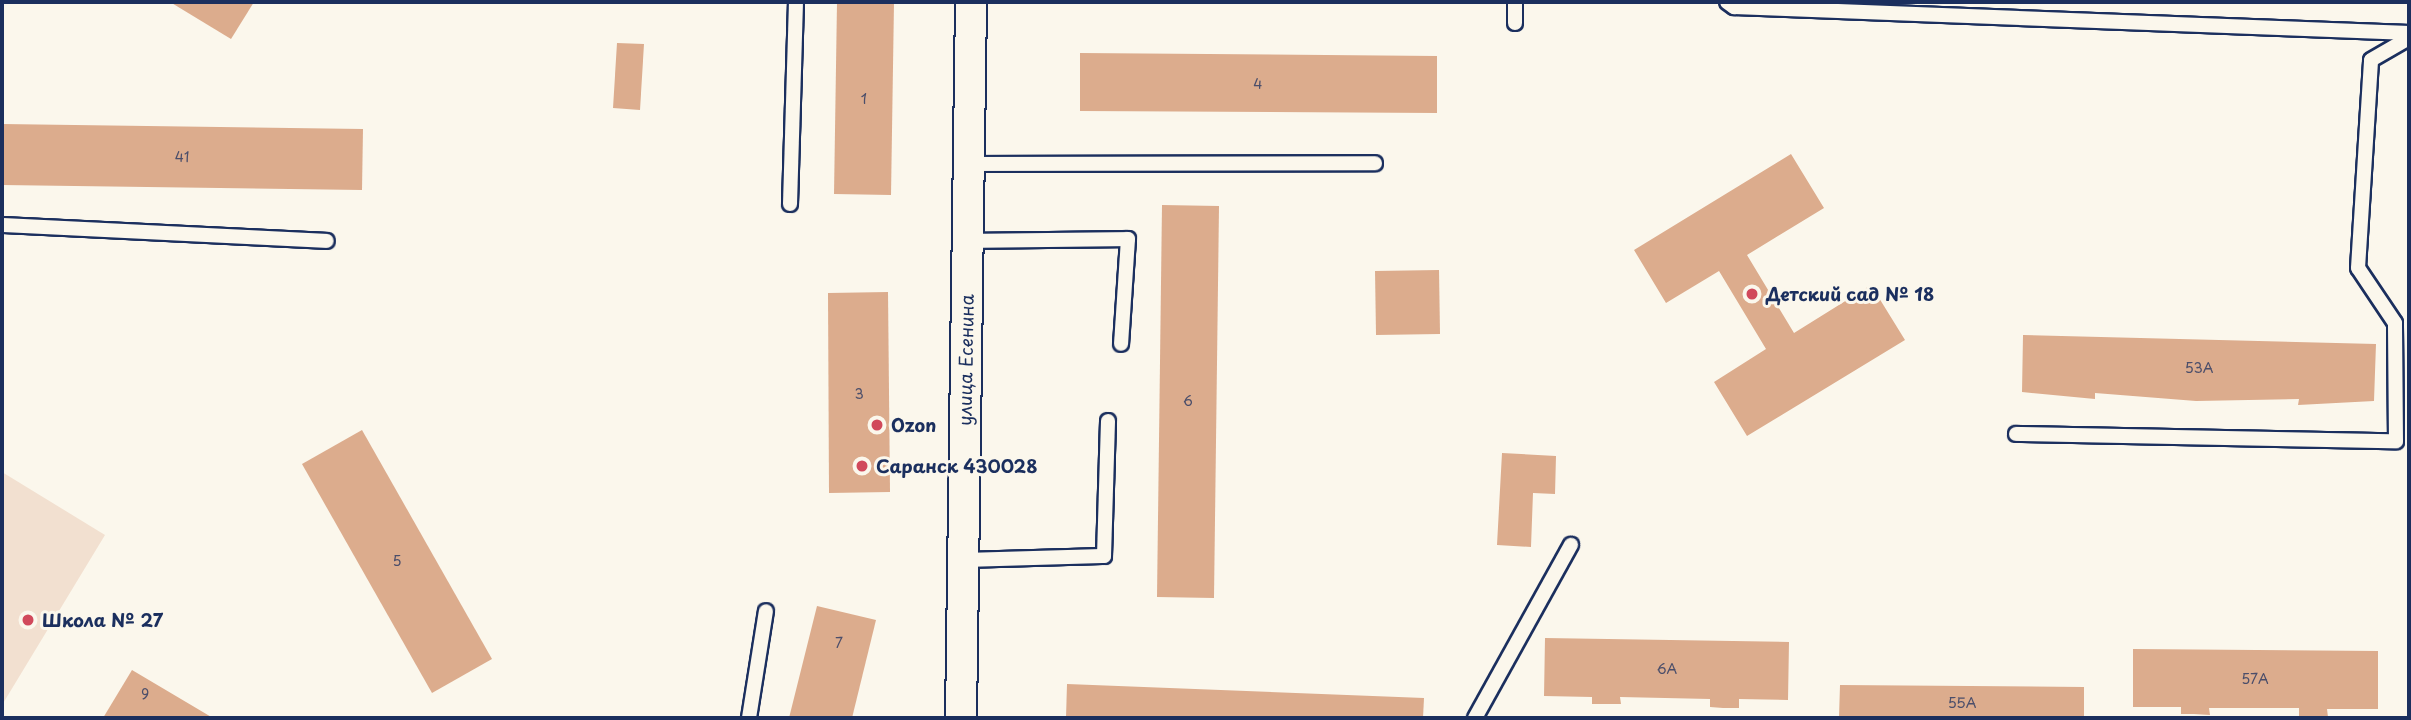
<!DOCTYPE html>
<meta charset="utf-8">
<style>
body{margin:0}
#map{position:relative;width:2411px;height:720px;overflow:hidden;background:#fbf7ec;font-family:"Playpen Sans",sans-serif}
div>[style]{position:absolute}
.built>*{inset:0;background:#f2e0d0}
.building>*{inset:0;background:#dcac8d}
.roads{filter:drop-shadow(2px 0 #1b2f5e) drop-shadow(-2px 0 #1b2f5e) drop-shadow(0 2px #1b2f5e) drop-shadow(0 -2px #1b2f5e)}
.lane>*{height:14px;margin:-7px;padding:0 7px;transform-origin:7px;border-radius:7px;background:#fbf7ec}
.street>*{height:30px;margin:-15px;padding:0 15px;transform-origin:15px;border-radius:15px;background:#fbf7ec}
.dots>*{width:19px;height:19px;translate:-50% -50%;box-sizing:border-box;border:4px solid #fbf7ec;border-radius:50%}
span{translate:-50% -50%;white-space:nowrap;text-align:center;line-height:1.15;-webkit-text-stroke:6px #fbf7ec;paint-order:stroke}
.number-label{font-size:14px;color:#4b4e6a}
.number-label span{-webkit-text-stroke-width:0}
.poi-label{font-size:18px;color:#1b2f5e;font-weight:700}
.left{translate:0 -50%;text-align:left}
.street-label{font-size:18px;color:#1b2f5e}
.frame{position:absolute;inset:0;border:4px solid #1b2f5e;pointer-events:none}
</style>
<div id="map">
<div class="built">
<div style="clip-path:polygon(2px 472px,105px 535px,2px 705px)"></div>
</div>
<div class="building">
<div style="clip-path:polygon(170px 2px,254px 2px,231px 39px)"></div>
<div style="clip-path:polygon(837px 2px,894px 2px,891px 195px,834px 194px)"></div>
<div style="clip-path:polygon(617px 43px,644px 44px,640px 110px,613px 108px)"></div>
<div style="clip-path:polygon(1080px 53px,1437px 56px,1437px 113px,1080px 111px)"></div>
<div style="clip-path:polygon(2px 124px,363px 129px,362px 190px,2px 185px)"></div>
<div style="clip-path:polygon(1791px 154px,1824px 208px,1747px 255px,1794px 333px,1871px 285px,1905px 340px,1747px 436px,1714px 382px,1766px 349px,1719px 271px,1666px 303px,1634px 250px)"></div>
<div style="clip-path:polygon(1162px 205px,1219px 206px,1214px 598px,1157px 597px)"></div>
<div style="clip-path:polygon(1439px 270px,1440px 334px,1376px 335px,1375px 271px)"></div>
<div style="clip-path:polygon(888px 292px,890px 492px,829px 493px,828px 293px)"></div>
<div style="clip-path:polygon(2023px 335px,2376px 344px,2374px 401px,2298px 405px,2299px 399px,2196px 401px,2095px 393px,2095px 399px,2022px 392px)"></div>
<div style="clip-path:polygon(362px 430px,492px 659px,432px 693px,302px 464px)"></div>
<div style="clip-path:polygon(1502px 453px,1556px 456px,1555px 494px,1533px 493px,1531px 547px,1497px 545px)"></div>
<div style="clip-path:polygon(817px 606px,876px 620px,852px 718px,789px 718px)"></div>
<div style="clip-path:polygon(1545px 638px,1789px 642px,1788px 700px,1739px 699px,1739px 708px,1723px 708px,1710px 707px,1710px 699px,1620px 697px,1621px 704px,1592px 704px,1592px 697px,1544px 696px)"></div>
<div style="clip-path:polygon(2133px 649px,2378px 651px,2378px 709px,2327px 709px,2328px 717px,2299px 717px,2299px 708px,2209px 708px,2210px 715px,2194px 714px,2181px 714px,2181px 707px,2133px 707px)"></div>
<div style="clip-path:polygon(132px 670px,213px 718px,103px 718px)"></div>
<div style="clip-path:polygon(1067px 684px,1424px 698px,1423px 718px,1066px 718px)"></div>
<div style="clip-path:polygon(1840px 685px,2084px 687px,2084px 718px,1839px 718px)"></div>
</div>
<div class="roads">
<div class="lane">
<div style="left:1727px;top:2px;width:9px;rotate:36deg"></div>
<div style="left:1734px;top:7px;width:676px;rotate:2.21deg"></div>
<div style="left:1515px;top:23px;width:21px;rotate:-90deg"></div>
<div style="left:969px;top:164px;width:406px;rotate:-0.1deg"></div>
<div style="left:790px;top:204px;width:202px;rotate:-88.3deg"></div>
<div style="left:2px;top:225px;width:325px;rotate:2.8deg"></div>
<div style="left:968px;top:241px;width:160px;rotate:-0.7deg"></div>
<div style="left:1128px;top:239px;width:105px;rotate:93.8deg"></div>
<div style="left:2016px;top:434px;width:380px;rotate:1.1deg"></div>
<div style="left:2396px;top:441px;width:118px;rotate:-90.5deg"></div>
<div style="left:2395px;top:323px;width:66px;rotate:-123.9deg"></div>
<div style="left:2358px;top:268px;width:208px;rotate:-86.4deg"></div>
<div style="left:2371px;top:60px;width:44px;rotate:-30.1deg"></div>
<div style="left:963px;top:560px;width:141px;rotate:-1.6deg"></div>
<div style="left:1104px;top:556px;width:135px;rotate:-88.3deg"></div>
<div style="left:749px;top:718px;width:108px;rotate:-81deg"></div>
<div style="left:1475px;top:718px;width:198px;rotate:-61deg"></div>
</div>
<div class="street">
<div style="left:961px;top:718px;width:716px;rotate:-89.2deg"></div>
</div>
</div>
<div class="dots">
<div style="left:1752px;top:294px;background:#d1495b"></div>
<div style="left:877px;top:425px;background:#d1495b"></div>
<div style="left:862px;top:466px;background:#d1495b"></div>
<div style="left:28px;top:620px;background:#d1495b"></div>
</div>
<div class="number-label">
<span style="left:1258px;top:84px">4</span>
<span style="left:864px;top:99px">1</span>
<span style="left:182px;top:157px">41</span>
<span style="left:2199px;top:368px">53А</span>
<span style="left:859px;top:394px">3</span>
<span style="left:1188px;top:401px">6</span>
<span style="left:397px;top:561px">5</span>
<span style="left:839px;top:643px">7</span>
<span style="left:1667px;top:669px">6А</span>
<span style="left:2255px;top:679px">57А</span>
<span style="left:145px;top:694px">9</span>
<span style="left:1962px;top:703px">55А</span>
</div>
<div class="poi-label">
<span class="left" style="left:1766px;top:294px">Детский сад № 18</span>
<span class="left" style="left:891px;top:425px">Ozon</span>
<span class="left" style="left:876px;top:466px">Саранск 430028</span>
<span class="left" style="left:42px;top:620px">Школа № 27</span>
</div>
<div class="street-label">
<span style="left:966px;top:360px;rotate:-89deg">улица Есенина</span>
</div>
<div class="frame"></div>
</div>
